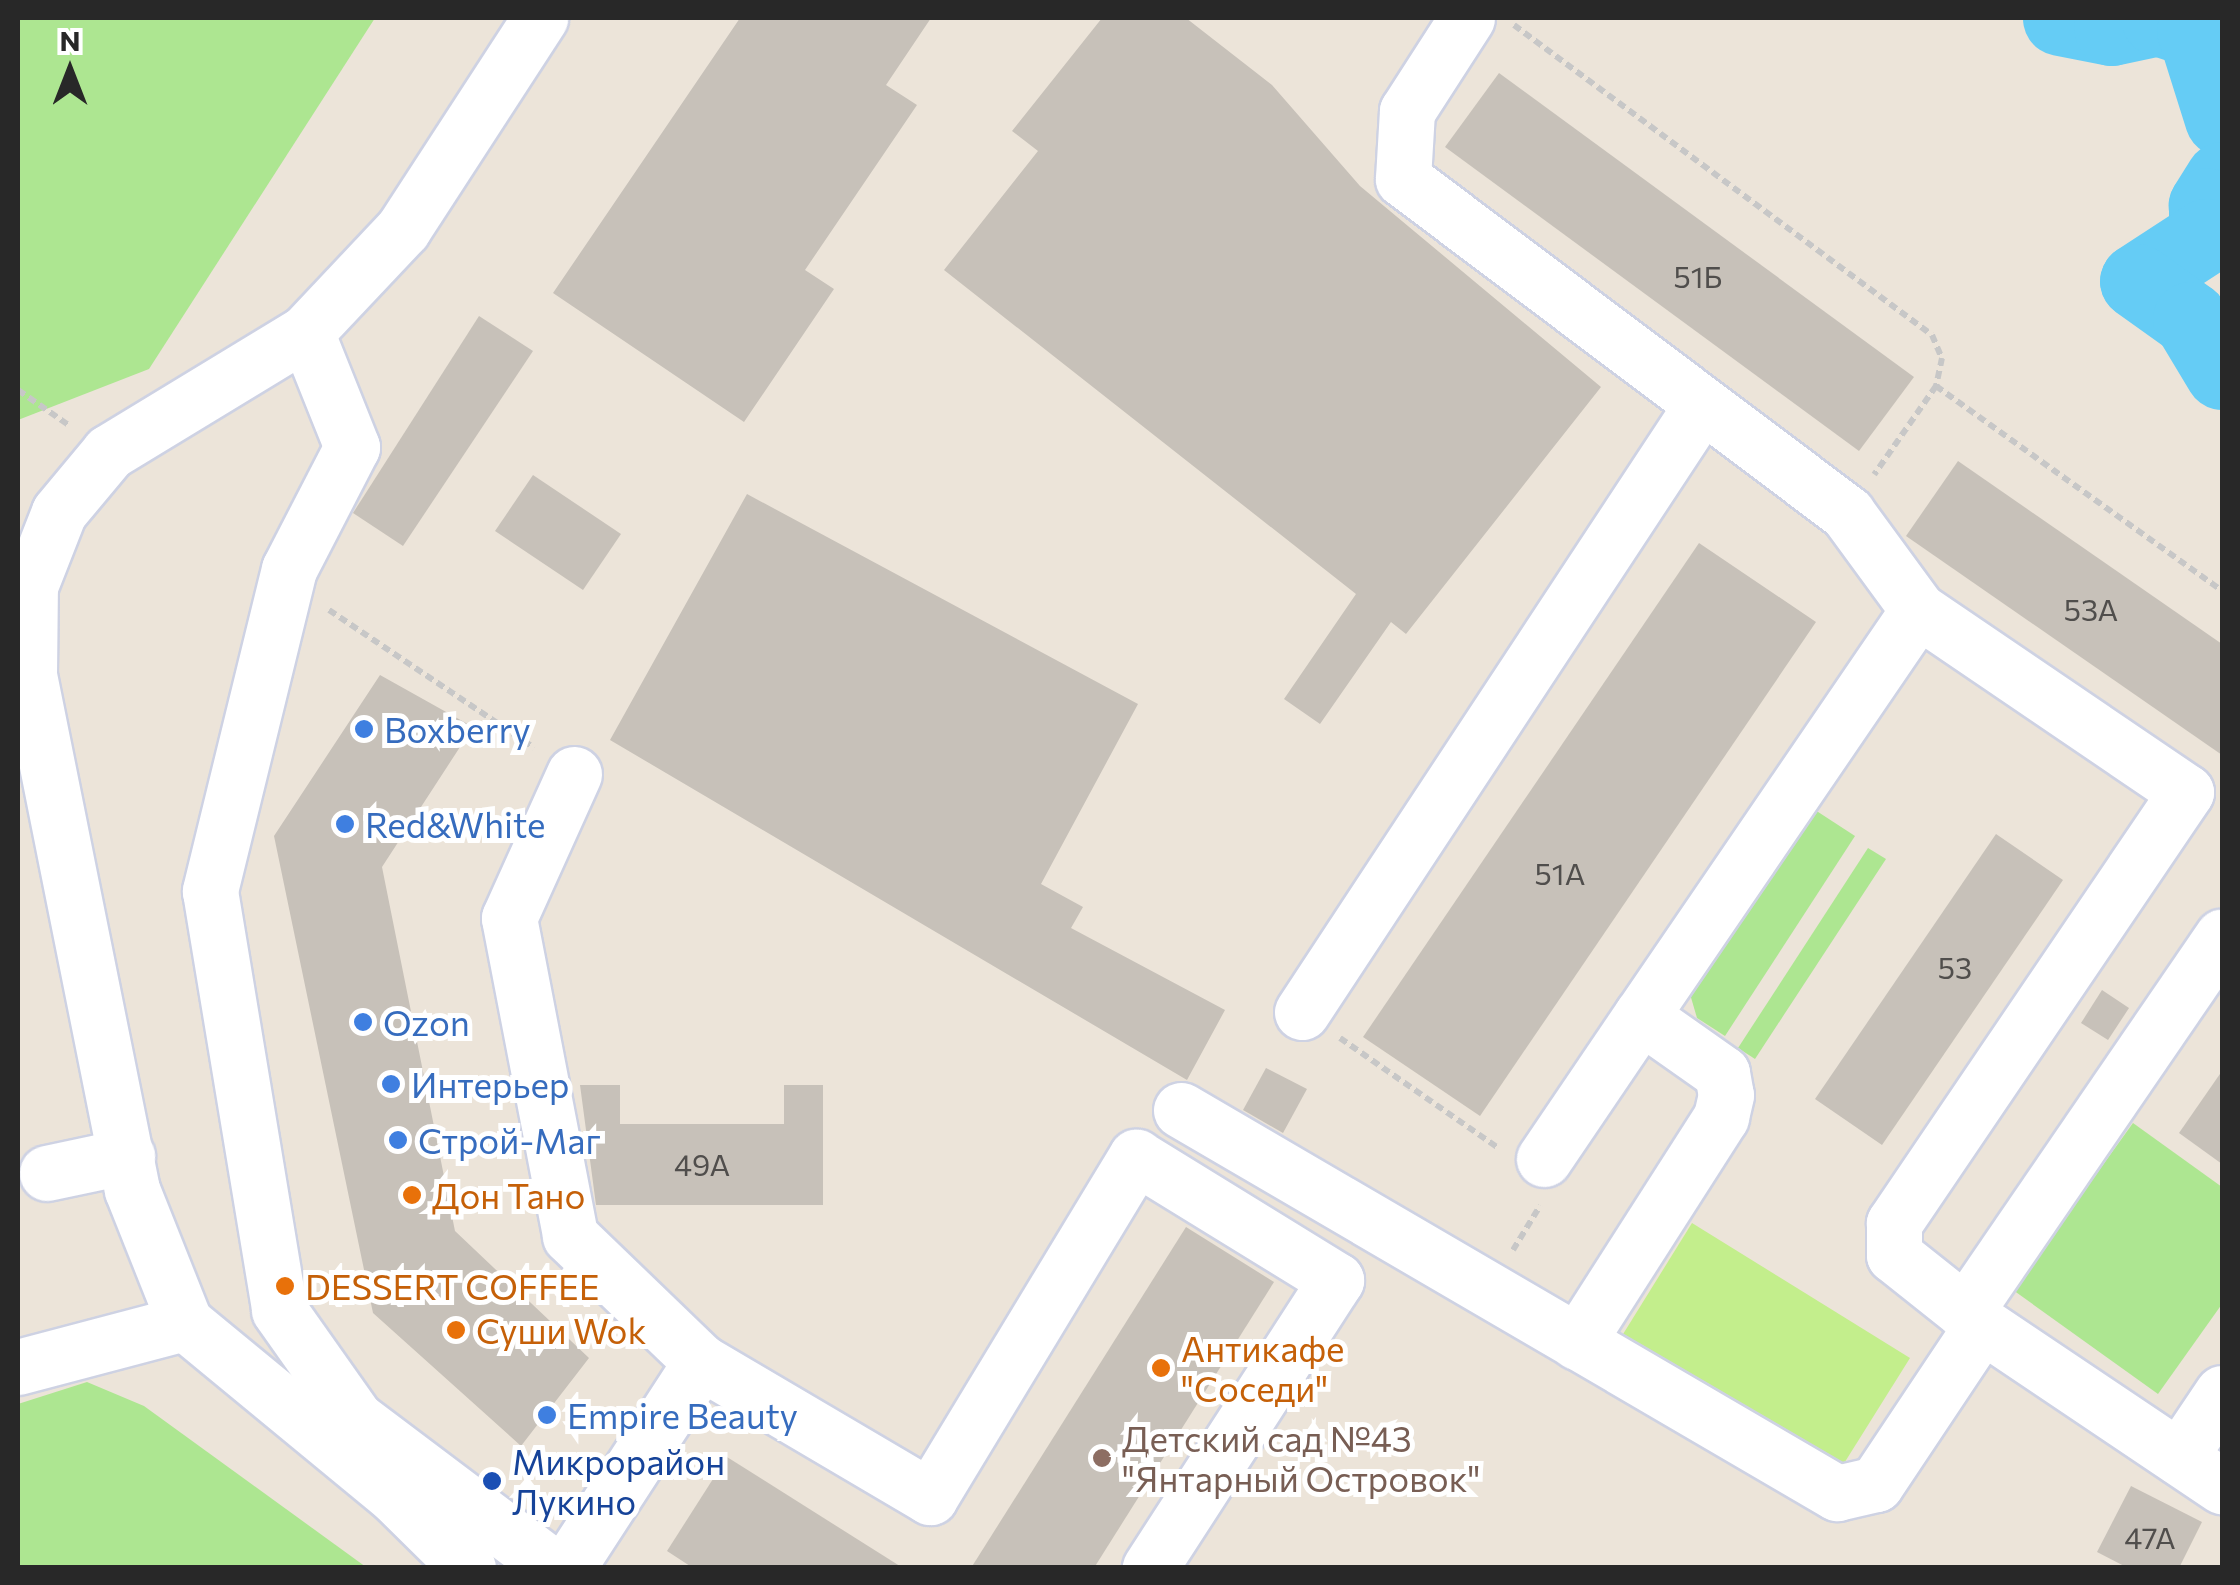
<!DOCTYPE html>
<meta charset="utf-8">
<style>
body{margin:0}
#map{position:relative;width:2240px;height:1585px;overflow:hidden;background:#ece4d9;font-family:Commissioner,sans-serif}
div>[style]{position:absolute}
.green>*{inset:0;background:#ade691}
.pitch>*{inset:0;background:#c3ee8c}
.river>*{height:75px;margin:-37.5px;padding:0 37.5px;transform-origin:37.5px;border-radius:37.5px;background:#65ccf5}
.building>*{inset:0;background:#c7c1b9}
.path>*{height:6px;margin-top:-3px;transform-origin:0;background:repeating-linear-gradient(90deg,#c7c7c7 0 8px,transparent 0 13px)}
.roads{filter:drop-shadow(2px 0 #ced2e3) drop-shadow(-2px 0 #ced2e3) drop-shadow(0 2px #ced2e3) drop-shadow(0 -2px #ced2e3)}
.minor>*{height:55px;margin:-27.5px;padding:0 27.5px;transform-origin:27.5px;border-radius:27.5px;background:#fff}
.dots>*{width:28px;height:28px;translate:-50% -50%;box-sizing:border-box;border:5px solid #fff;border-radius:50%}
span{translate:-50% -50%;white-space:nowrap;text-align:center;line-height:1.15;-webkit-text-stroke:10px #fff;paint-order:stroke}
.number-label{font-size:30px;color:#504e4c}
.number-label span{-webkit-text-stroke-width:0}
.shop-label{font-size:35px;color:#366cbe}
.left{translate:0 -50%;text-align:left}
.food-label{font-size:35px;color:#c56008}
.education-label{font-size:35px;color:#785e54}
.transit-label{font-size:35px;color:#164399}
.frame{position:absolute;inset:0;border:20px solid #282828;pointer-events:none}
.north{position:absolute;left:20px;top:20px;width:100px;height:100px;-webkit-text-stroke:8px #fff;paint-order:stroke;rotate:0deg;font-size:28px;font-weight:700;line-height:40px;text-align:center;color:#282828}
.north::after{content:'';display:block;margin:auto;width:35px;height:45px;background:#282828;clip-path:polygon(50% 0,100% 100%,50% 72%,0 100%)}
</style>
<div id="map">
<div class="green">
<div style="clip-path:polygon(18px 18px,375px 18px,149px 369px,18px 420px)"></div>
<div style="clip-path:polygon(1812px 808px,1855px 836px,1725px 1036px,1697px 1018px,1690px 994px)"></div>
<div style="clip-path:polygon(1868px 848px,1886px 859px,1755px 1059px,1738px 1048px)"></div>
<div style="clip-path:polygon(2133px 1123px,2222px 1187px,2222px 1304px,2158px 1394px,2013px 1290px)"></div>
<div style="clip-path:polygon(87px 1382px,144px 1406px,366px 1567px,18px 1567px,18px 1404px)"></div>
</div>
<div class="pitch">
<div style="clip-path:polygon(1692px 1223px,1910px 1358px,1838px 1473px,1620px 1339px)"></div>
</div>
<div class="river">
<div style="left:2060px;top:18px;width:52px;rotate:11.1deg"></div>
<div style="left:2111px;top:28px;width:48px;rotate:-12deg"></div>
<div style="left:2158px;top:18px;width:38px;rotate:18deg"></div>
<div style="left:2194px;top:30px;width:93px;rotate:72.5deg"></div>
<div style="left:2222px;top:179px;width:31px;rotate:122deg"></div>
<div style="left:2206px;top:205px;width:31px;rotate:90deg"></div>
<div style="left:2206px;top:236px;width:82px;rotate:146.9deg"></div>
<div style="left:2137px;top:281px;width:65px;rotate:35.6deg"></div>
<div style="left:2190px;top:319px;width:62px;rotate:58.9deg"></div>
</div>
<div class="building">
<div style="clip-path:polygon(740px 18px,931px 18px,886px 85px,917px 105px,805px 270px,834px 289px,744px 422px,553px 293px)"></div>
<div style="clip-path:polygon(1102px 18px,1186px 18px,1272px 85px,1360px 186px,1601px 387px,1406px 634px,1391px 622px,1320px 724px,1284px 699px,1356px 594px,944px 270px,1038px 151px,1012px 131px)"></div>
<div style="clip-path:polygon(1499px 73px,1914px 377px,1859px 451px,1445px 147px)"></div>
<div style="clip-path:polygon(479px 316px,533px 351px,403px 546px,353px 513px)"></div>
<div style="clip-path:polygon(1958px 461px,2222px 644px,2222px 755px,1906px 536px)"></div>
<div style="clip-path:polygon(533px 475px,621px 534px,583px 590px,495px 531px)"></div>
<div style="clip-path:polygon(747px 494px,1138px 704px,1041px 884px,1083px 907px,1071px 928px,1225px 1010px,1187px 1080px,610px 740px)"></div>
<div style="clip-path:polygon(1699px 543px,1816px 622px,1480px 1116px,1363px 1037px)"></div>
<div style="clip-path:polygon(380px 675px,473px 727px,382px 867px,455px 1231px,589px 1358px,521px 1446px,373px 1313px,274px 836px)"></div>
<div style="clip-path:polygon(1996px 834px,2063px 880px,1882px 1145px,1815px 1099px)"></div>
<div style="clip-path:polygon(2102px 990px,2129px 1008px,2108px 1040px,2081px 1023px)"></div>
<div style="clip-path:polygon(1266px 1068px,1307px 1089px,1283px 1133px,1243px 1110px)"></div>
<div style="clip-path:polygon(2222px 1071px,2222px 1164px,2179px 1133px)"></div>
<div style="clip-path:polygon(580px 1085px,620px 1085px,620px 1124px,784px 1124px,784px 1085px,823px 1085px,823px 1205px,596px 1205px)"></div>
<div style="clip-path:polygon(1186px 1227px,1274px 1282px,1094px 1568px,971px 1568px)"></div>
<div style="clip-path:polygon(727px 1457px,903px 1568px,693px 1568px,667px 1551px)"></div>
<div style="clip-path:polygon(2131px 1486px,2202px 1522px,2179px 1568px,2128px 1568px,2097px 1552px)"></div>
</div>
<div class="path">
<div style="left:1514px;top:25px;width:520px;rotate:36.56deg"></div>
<div style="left:1932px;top:335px;width:25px;rotate:67deg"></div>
<div style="left:1942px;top:358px;width:29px;rotate:102deg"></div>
<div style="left:1936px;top:386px;width:108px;rotate:124.9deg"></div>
<div style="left:1936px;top:386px;width:352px;rotate:35.6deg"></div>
<div style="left:18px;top:390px;width:63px;rotate:34.7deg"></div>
<div style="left:329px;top:610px;width:247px;rotate:33.9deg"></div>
<div style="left:1340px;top:1038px;width:193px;rotate:34.8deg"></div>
<div style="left:1513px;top:1250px;width:52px;rotate:-58.5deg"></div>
</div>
<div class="roads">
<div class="minor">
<div style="left:1467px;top:18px;width:111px;rotate:122.8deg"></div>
<div style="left:1407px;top:111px;width:68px;rotate:93.4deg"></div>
<div style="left:1403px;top:179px;width:556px;rotate:36.95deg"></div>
<div style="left:1847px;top:513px;width:120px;rotate:53.8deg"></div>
<div style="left:1918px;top:610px;width:491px;rotate:124.3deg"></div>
<div style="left:1641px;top:1016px;width:99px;rotate:35.1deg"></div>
<div style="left:1722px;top:1073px;width:22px;rotate:80deg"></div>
<div style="left:1726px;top:1095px;width:23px;rotate:103deg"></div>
<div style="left:1721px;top:1117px;width:267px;rotate:122.6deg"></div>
<div style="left:306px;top:332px;width:124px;rotate:68.2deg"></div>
<div style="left:352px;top:447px;width:137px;rotate:117.3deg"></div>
<div style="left:289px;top:569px;width:332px;rotate:103.8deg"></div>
<div style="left:210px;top:891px;width:425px;rotate:80.6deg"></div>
<div style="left:279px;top:1310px;width:133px;rotate:54.8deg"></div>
<div style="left:356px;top:1419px;width:248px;rotate:37deg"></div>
<div style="left:1918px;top:610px;width:324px;rotate:34.2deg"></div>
<div style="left:2186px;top:792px;width:521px;rotate:124.12deg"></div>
<div style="left:1894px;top:1223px;width:32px;rotate:90deg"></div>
<div style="left:1894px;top:1255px;width:112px;rotate:38.5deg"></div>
<div style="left:574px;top:774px;width:158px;rotate:114.3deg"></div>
<div style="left:509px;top:918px;width:324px;rotate:79.1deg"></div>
<div style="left:570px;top:1236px;width:182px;rotate:43.9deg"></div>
<div style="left:701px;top:1362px;width:266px;rotate:30.5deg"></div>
<div style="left:930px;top:1497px;width:398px;rotate:-58.8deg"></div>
<div style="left:1136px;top:1157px;width:235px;rotate:31.6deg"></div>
<div style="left:1336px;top:1280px;width:343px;rotate:122.9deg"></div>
<div style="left:1302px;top:1012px;width:726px;rotate:-56.64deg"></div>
<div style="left:1181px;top:1110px;width:760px;rotate:30.28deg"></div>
<div style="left:1837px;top:1493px;width:40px;rotate:-13deg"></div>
<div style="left:1876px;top:1484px;width:191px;rotate:-56.3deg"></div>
<div style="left:1982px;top:1325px;width:289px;rotate:33.9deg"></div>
<div style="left:1544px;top:1159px;width:173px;rotate:-55.9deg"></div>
<div style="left:47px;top:1173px;width:82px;rotate:-12deg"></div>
<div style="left:1965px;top:1312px;width:455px;rotate:-55.6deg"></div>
<div style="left:18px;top:1367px;width:173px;rotate:-14.8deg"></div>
<div style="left:2179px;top:1457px;width:77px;rotate:-56.1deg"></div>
<div style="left:468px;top:1568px;width:104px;rotate:-135.4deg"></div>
<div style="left:394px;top:1495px;width:271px;rotate:-140.5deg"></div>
<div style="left:185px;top:1323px;width:143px;rotate:-111.7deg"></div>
<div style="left:132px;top:1190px;width:525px;rotate:-101.31deg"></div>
<div style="left:29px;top:675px;width:89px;rotate:-89.4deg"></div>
<div style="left:30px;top:586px;width:79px;rotate:-68.6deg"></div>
<div style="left:59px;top:512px;width:78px;rotate:-50.2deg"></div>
<div style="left:109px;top:452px;width:231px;rotate:-31.3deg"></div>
<div style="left:306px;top:332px;width:141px;rotate:-46.7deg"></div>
<div style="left:403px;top:229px;width:252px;rotate:-57deg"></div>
<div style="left:567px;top:1568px;width:246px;rotate:-57deg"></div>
</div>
</div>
<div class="dots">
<div style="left:364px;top:729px;background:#3f7fe0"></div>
<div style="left:345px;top:824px;background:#3f7fe0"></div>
<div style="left:363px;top:1022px;background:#3f7fe0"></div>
<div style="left:391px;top:1084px;background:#3f7fe0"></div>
<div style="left:398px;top:1140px;background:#3f7fe0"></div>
<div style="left:412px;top:1195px;background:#e8710a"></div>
<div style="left:285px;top:1286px;background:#e8710a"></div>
<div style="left:456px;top:1330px;background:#e8710a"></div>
<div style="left:1161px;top:1368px;background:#e8710a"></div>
<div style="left:547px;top:1415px;background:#3f7fe0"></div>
<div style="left:1102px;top:1458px;background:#8d6e63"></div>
<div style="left:492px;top:1481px;background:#1a4fb4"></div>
</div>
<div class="number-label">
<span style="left:1698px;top:276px">51Б</span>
<span style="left:2091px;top:609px">53А</span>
<span style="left:1560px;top:873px">51А</span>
<span style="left:1955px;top:967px">53</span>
<span style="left:702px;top:1164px">49А</span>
<span style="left:2150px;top:1537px">47А</span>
</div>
<div class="shop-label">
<span class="left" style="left:384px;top:729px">Boxberry</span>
<span class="left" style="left:365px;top:824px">Red&amp;White</span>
<span class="left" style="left:383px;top:1022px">Ozon</span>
<span class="left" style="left:411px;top:1084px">Интерьер</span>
<span class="left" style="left:418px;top:1140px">Строй-Маг</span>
<span class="left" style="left:567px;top:1415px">Empire Beauty</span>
</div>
<div class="food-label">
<span class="left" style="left:432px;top:1195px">Дон Тано</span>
<span class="left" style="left:305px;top:1286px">DESSERT COFFEE</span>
<span class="left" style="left:476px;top:1330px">Суши Wok</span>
<span class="left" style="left:1181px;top:1368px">Антикафе<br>"Соседи"</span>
</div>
<div class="education-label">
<span class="left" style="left:1122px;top:1458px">Детский сад №43<br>"Янтарный Островок"</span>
</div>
<div class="transit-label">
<span class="left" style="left:512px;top:1481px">Микрорайон<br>Лукино</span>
</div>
<div class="frame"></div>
<div class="north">N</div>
</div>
